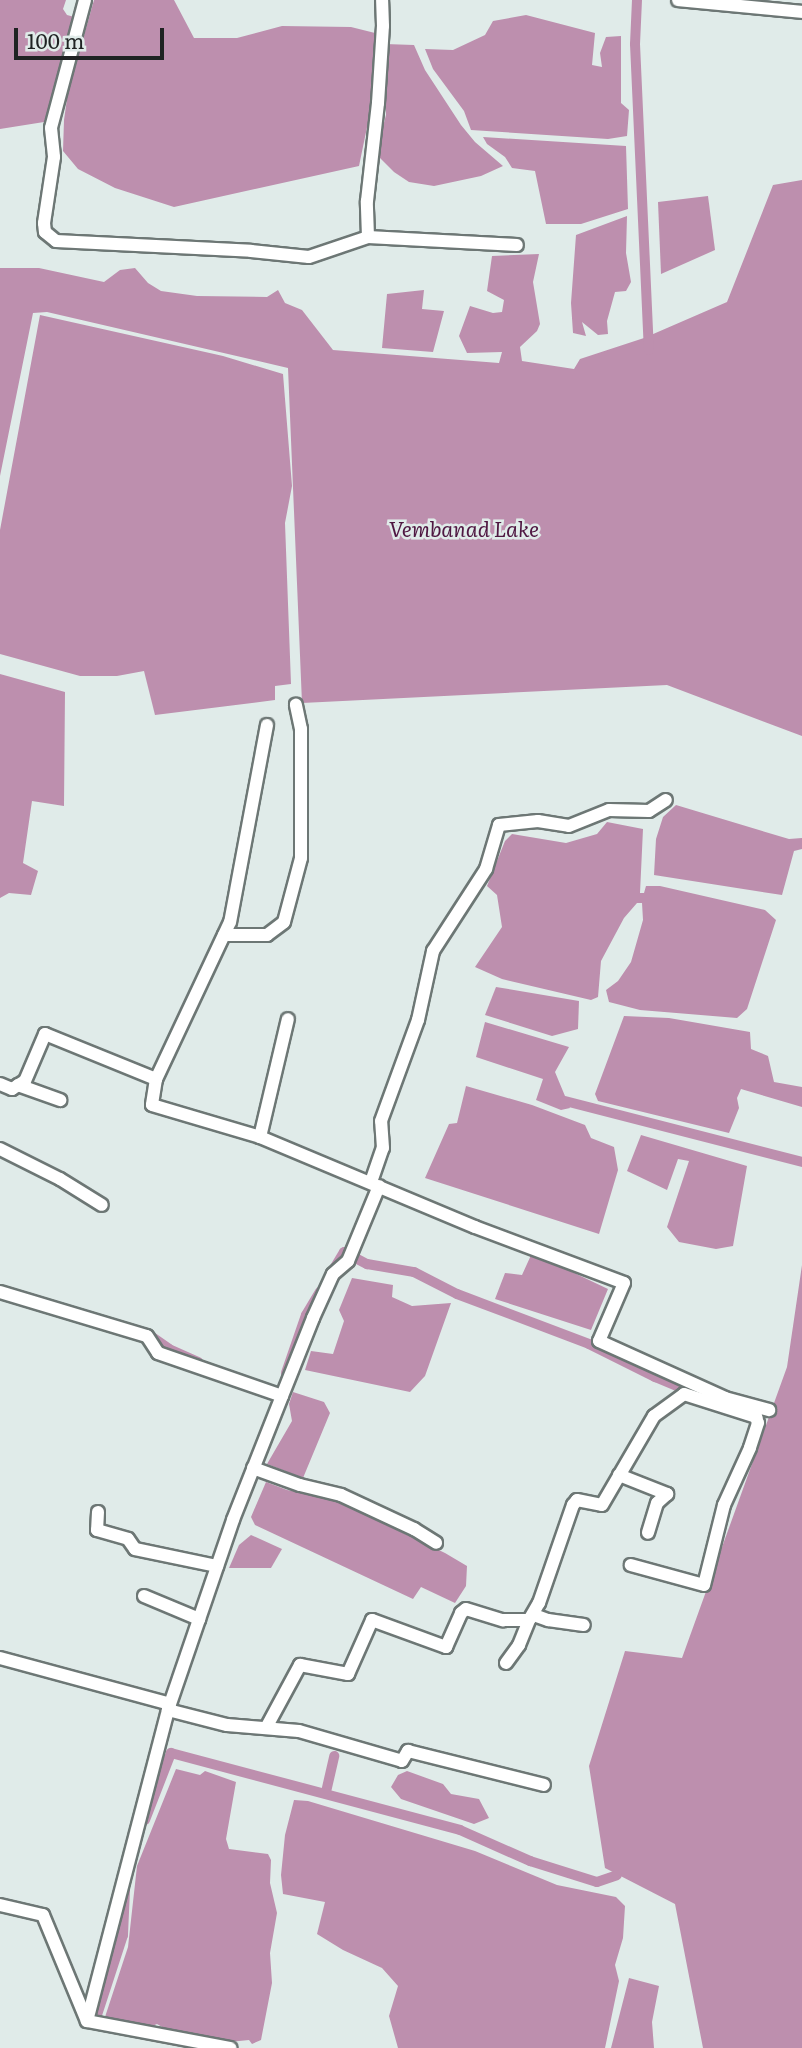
<!DOCTYPE html>
<style>
body{margin:0}
#map{position:relative;width:802px;height:2048px;overflow:hidden;background:#e0ebe9;font-family:Literata,serif}
div>[style]{position:absolute}
.water>*{inset:0;background:#bd8fae}
.canal>*{height:10px;margin:-5px;padding:0 5px;transform-origin:5px;border-radius:5px;background:#bd8fae}
.roads{filter:drop-shadow(2px 0 #6d7775) drop-shadow(-2px 0 #6d7775) drop-shadow(0 2px #6d7775) drop-shadow(0 -2px #6d7775)}
.minor>*{height:12px;margin:-6px;padding:0 6px;transform-origin:6px;border-radius:6px;background:#fff}
span{translate:-50% -50%;white-space:nowrap;text-align:center;line-height:1.15;-webkit-text-stroke:5px #e0ebe9;paint-order:stroke}
.water-label{font-size:21px;color:#4f1742;font-style:italic}
.scale{position:absolute;left:14px;top:28px;width:150px;height:32px;box-sizing:border-box;border:4px solid #1f2323;border-top:0;padding-left:9px;font-size:21px;line-height:24px;white-space:nowrap;color:#1f2323;-webkit-text-stroke:5px #e0ebe9;paint-order:stroke}
</style>
<div id="map">
<div class="water">
<div style="clip-path:polygon(0 0,66px 0,63px 9px,67px 15px,78px 18px,44px 122px,0 129px)"></div>
<div style="clip-path:polygon(94px 0,174px 0,194px 38px,237px 38px,282px 26px,351px 27px,379px 34px,371px 108px,359px 166px,174px 207px,115px 188px,78px 169px,63px 151px,64px 120px,68px 92px)"></div>
<div style="clip-path:polygon(526px 15px,595px 33px,592px 65px,602px 67px,600px 53px,606px 37px,621px 36px,621px 103px,629px 110px,627px 136px,608px 139px,471px 130px,464px 111px,433px 69px,425px 49px,453px 50px,485px 35px,493px 21px)"></div>
<div style="clip-path:polygon(385px 44px,414px 45px,425px 70px,461px 125px,475px 142px,503px 166px,481px 176px,434px 186px,409px 182px,394px 172px,376px 154px,386px 115px)"></div>
<div style="clip-path:polygon(483px 137px,626px 146px,628px 209px,581px 224px,546px 224px,535px 171px,512px 168px,505px 157px,487px 144px)"></div>
<div style="clip-path:polygon(802px 180px,802px 736px,667px 685px,302px 703px,288px 368px,47px 312px,33px 313px,0 476px,0 268px,39px 268px,104px 282px,120px 270px,135px 268px,148px 283px,161px 291px,197px 296px,267px 297px,278px 290px,285px 303px,302px 310px,333px 350px,499px 363px,502px 352px,467px 353px,459px 336px,470px 306px,493px 313px,502px 312px,504px 300px,487px 291px,492px 256px,539px 254px,533px 282px,540px 324px,537px 331px,520px 347px,522px 361px,574px 369px,580px 359px,644px 338px,727px 302px,773px 185px)"></div>
<div style="clip-path:polygon(708px 196px,715px 250px,661px 274px,658px 202px)"></div>
<div style="clip-path:polygon(627px 216px,626px 253px,631px 282px,626px 291px,615px 292px,607px 321px,608px 334px,598px 335px,582px 322px,586px 336px,573px 333px,571px 303px,576px 235px)"></div>
<div style="clip-path:polygon(424px 290px,422px 309px,444px 311px,433px 352px,382px 348px,387px 294px)"></div>
<div style="clip-path:polygon(40px 315px,223px 356px,283px 374px,292px 486px,285px 523px,291px 684px,275px 686px,275px 700px,155px 715px,144px 671px,117px 676px,80px 676px,0 654px,0 530px)"></div>
<div style="clip-path:polygon(0 674px,65px 692px,64px 806px,32px 801px,23px 863px,38px 871px,31px 895px,9px 893px,0 898px)"></div>
<div style="clip-path:polygon(676px 805px,789px 839px,802px 838px,802px 849px,794px 851px,782px 895px,654px 875px,656px 839px,663px 817px)"></div>
<div style="clip-path:polygon(607px 822px,643px 829px,640px 893px,644px 893px,646px 886px,660px 886px,765px 910px,776px 920px,747px 1009px,737px 1018px,640px 1010px,609px 1002px,606px 990px,618px 981px,631px 962px,643px 920px,642px 903px,637px 903px,624px 918px,601px 961px,598px 997px,591px 1000px,502px 979px,475px 967px,502px 927px,497px 895px,487px 886px,505px 841px,512px 834px,566px 843px,597px 834px)"></div>
<div style="clip-path:polygon(496px 987px,579px 1001px,578px 1029px,552px 1036px,485px 1015px)"></div>
<div style="clip-path:polygon(624px 1016px,669px 1018px,750px 1032px,751px 1049px,768px 1056px,774px 1082px,802px 1087px,802px 1107px,741px 1089px,737px 1098px,739px 1108px,729px 1133px,598px 1101px,595px 1094px)"></div>
<div style="clip-path:polygon(485px 1022px,569px 1047px,555px 1072px,570px 1108px,561px 1110px,536px 1100px,543px 1079px,476px 1057px)"></div>
<div style="clip-path:polygon(466px 1086px,532px 1105px,585px 1125px,591px 1138px,614px 1147px,618px 1170px,599px 1234px,425px 1178px,449px 1124px,457px 1123px)"></div>
<div style="clip-path:polygon(641px 1135px,747px 1166px,733px 1246px,716px 1249px,679px 1242px,667px 1227px,689px 1161px,678px 1159px,667px 1190px,627px 1171px)"></div>
<div style="clip-path:polygon(532px 1253px,608px 1289px,591px 1330px,495px 1299px,505px 1273px,522px 1275px)"></div>
<div style="clip-path:polygon(802px 1265px,802px 2048px,703px 2048px,675px 1904px,605px 1868px,589px 1766px,625px 1651px,682px 1658px,787px 1367px)"></div>
<div style="clip-path:polygon(352px 1278px,393px 1285px,392px 1297px,412px 1306px,451px 1303px,425px 1376px,410px 1392px,305px 1370px,311px 1351px,333px 1354px,344px 1321px,339px 1310px)"></div>
<div style="clip-path:polygon(293px 1392px,324px 1402px,330px 1413px,303px 1478px,267px 1464px,292px 1421px,289px 1404px)"></div>
<div style="clip-path:polygon(266px 1482px,287px 1490px,332px 1499px,445px 1553px,467px 1566px,466px 1586px,455px 1603px,421px 1587px,413px 1599px,255px 1525px,251px 1517px)"></div>
<div style="clip-path:polygon(251px 1535px,282px 1549px,271px 1568px,229px 1568px,239px 1545px)"></div>
<div style="clip-path:polygon(176px 1769px,200px 1775px,205px 1771px,236px 1782px,226px 1839px,229px 1849px,268px 1854px,271px 1860px,270px 1883px,277px 1913px,270px 1953px,272px 1983px,261px 2040px,252px 2044px,249px 2040px,229px 2042px,176px 2035px,157px 2024px,147px 2028px,112px 2022px,105px 2017px,128px 1947px,137px 1866px)"></div>
<div style="clip-path:polygon(407px 1771px,443px 1784px,451px 1794px,479px 1799px,489px 1818px,474px 1824px,401px 1799px,391px 1787px,398px 1775px)"></div>
<div style="clip-path:polygon(294px 1800px,308px 1801px,475px 1851px,557px 1885px,616px 1897px,625px 1906px,623px 1938px,615px 1965px,619px 1981px,605px 2048px,398px 2048px,389px 2016px,398px 1986px,382px 1968px,343px 1950px,317px 1934px,325px 1902px,283px 1894px,281px 1875px,285px 1835px)"></div>
<div style="clip-path:polygon(629px 1978px,659px 1986px,652px 2022px,654px 2048px,611px 2048px)"></div>
</div>
<div class="canal">
<div style="left:637px;top:0;width:44px;rotate:92.6deg"></div>
<div style="left:635px;top:44px;width:306px;rotate:87.4deg"></div>
<div style="left:565px;top:1101px;width:245px;rotate:14.4deg"></div>
<div style="left:332px;top:1272px;width:23px;rotate:-59deg"></div>
<div style="left:344px;top:1252px;width:26px;rotate:28deg"></div>
<div style="left:367px;top:1264px;width:48px;rotate:9.7deg"></div>
<div style="left:414px;top:1272px;width:48px;rotate:27.1deg"></div>
<div style="left:457px;top:1294px;width:141px;rotate:20.7deg"></div>
<div style="left:589px;top:1344px;width:74px;rotate:26.6deg"></div>
<div style="left:655px;top:1377px;width:44px;rotate:22.5deg"></div>
<div style="left:145px;top:1332px;width:29px;rotate:35deg"></div>
<div style="left:169px;top:1349px;width:32px;rotate:24deg"></div>
<div style="left:286px;top:1373px;width:61px;rotate:-71deg"></div>
<div style="left:306px;top:1315px;width:27px;rotate:-59deg"></div>
<div style="left:326px;top:1792px;width:37px;rotate:-77deg"></div>
<div style="left:145px;top:1820px;width:72px;rotate:-68.8deg"></div>
<div style="left:171px;top:1753px;width:299px;rotate:14.9deg"></div>
<div style="left:460px;top:1830px;width:77px;rotate:23.9deg"></div>
<div style="left:530px;top:1861px;width:70px;rotate:17.4deg"></div>
<div style="left:597px;top:1882px;width:21px;rotate:-19deg"></div>
<div style="left:97px;top:2015px;width:84px;rotate:-72deg"></div>
<div style="left:123px;top:1935px;width:46px;rotate:-87.5deg"></div>
</div>
<div class="roads">
<div class="minor">
<div style="left:85px;top:0;width:132px;rotate:104.9deg"></div>
<div style="left:51px;top:128px;width:29px;rotate:84deg"></div>
<div style="left:54px;top:157px;width:67px;rotate:98.6deg"></div>
<div style="left:44px;top:223px;width:9px;rotate:84deg"></div>
<div style="left:45px;top:232px;width:14px;rotate:39deg"></div>
<div style="left:56px;top:241px;width:195px;rotate:2.9deg"></div>
<div style="left:251px;top:251px;width:58px;rotate:5.9deg"></div>
<div style="left:309px;top:257px;width:62px;rotate:-18.7deg"></div>
<div style="left:368px;top:237px;width:149px;rotate:3.1deg"></div>
<div style="left:678px;top:0;width:125px;rotate:5.5deg"></div>
<div style="left:368px;top:237px;width:36px;rotate:-92deg"></div>
<div style="left:367px;top:201px;width:99px;rotate:-83.6deg"></div>
<div style="left:378px;top:103px;width:77px;rotate:-86.3deg"></div>
<div style="left:383px;top:26px;width:26px;rotate:-92deg"></div>
<div style="left:267px;top:725px;width:200px;rotate:100.6deg"></div>
<div style="left:230px;top:922px;width:174px;rotate:115.2deg"></div>
<div style="left:156px;top:1079px;width:26px;rotate:99deg"></div>
<div style="left:152px;top:1105px;width:113px;rotate:16.5deg"></div>
<div style="left:260px;top:1137px;width:233px;rotate:22.7deg"></div>
<div style="left:475px;top:1227px;width:159px;rotate:20.6deg"></div>
<div style="left:624px;top:1283px;width:63px;rotate:113.3deg"></div>
<div style="left:599px;top:1341px;width:138px;rotate:24.3deg"></div>
<div style="left:725px;top:1398px;width:46px;rotate:15.3deg"></div>
<div style="left:224px;top:935px;width:43px"></div>
<div style="left:267px;top:935px;width:21px;rotate:-37deg"></div>
<div style="left:284px;top:922px;width:66px;rotate:-75.1deg"></div>
<div style="left:301px;top:858px;width:129px;rotate:-90deg"></div>
<div style="left:301px;top:729px;width:25px;rotate:-102deg"></div>
<div style="left:0;top:1084px;width:13px;rotate:23deg"></div>
<div style="left:12px;top:1089px;width:15px;rotate:-32deg"></div>
<div style="left:25px;top:1081px;width:51px;rotate:-66.9deg"></div>
<div style="left:45px;top:1034px;width:120px;rotate:22.1deg"></div>
<div style="left:18px;top:1085px;width:45px;rotate:19.7deg"></div>
<div style="left:260px;top:1137px;width:121px;rotate:-76.7deg"></div>
<div style="left:0;top:1149px;width:67px;rotate:26.6deg"></div>
<div style="left:60px;top:1179px;width:49px;rotate:31.8deg"></div>
<div style="left:371px;top:1182px;width:36px;rotate:-71deg"></div>
<div style="left:383px;top:1148px;width:27px;rotate:-94deg"></div>
<div style="left:381px;top:1121px;width:108px;rotate:-69.9deg"></div>
<div style="left:418px;top:1020px;width:71px;rotate:-77.7deg"></div>
<div style="left:433px;top:951px;width:98px;rotate:-57.1deg"></div>
<div style="left:486px;top:869px;width:46px;rotate:-73.5deg"></div>
<div style="left:499px;top:825px;width:39px;rotate:-6deg"></div>
<div style="left:538px;top:821px;width:31px;rotate:9deg"></div>
<div style="left:569px;top:826px;width:43px;rotate:-21.8deg"></div>
<div style="left:609px;top:810px;width:40px;rotate:1.4deg"></div>
<div style="left:649px;top:811px;width:20px;rotate:-33deg"></div>
<div style="left:0;top:1292px;width:153px;rotate:16.7deg"></div>
<div style="left:147px;top:1336px;width:20px;rotate:57deg"></div>
<div style="left:158px;top:1353px;width:131px;rotate:19.1deg"></div>
<div style="left:282px;top:1396px;width:133px;rotate:111.6deg"></div>
<div style="left:233px;top:1520px;width:201px;rotate:108.9deg"></div>
<div style="left:168px;top:1710px;width:321px;rotate:104.6deg"></div>
<div style="left:87px;top:2021px;width:146px;rotate:10.7deg"></div>
<div style="left:282px;top:1396px;width:84px;rotate:-68.3deg"></div>
<div style="left:313px;top:1318px;width:48px;rotate:-65.6deg"></div>
<div style="left:333px;top:1274px;width:20px;rotate:-41deg"></div>
<div style="left:348px;top:1261px;width:81px;rotate:-67.5deg"></div>
<div style="left:253px;top:1468px;width:50px;rotate:19.9deg"></div>
<div style="left:300px;top:1485px;width:42px;rotate:13.7deg"></div>
<div style="left:341px;top:1495px;width:81px;rotate:25deg"></div>
<div style="left:414px;top:1529px;width:26px;rotate:32deg"></div>
<div style="left:619px;top:1475px;width:52px;rotate:21.6deg"></div>
<div style="left:667px;top:1494px;width:13px;rotate:138deg"></div>
<div style="left:657px;top:1503px;width:31px;rotate:107deg"></div>
<div style="left:98px;top:1512px;width:18px;rotate:93deg"></div>
<div style="left:97px;top:1530px;width:32px;rotate:16deg"></div>
<div style="left:128px;top:1539px;width:12px;rotate:55deg"></div>
<div style="left:135px;top:1549px;width:84px;rotate:11.7deg"></div>
<div style="left:144px;top:1596px;width:60px;rotate:22.7deg"></div>
<div style="left:534px;top:1615px;width:15px;rotate:20deg"></div>
<div style="left:548px;top:1620px;width:36px;rotate:8deg"></div>
<div style="left:0;top:1658px;width:176px;rotate:15.1deg"></div>
<div style="left:506px;top:1663px;width:22px;rotate:-54deg"></div>
<div style="left:519px;top:1645px;width:27px;rotate:-68deg"></div>
<div style="left:168px;top:1710px;width:61px;rotate:14.3deg"></div>
<div style="left:227px;top:1725px;width:72px;rotate:4.8deg"></div>
<div style="left:299px;top:1731px;width:107px;rotate:16.2deg"></div>
<div style="left:402px;top:1761px;width:12px;rotate:-59deg"></div>
<div style="left:408px;top:1751px;width:140px;rotate:14deg"></div>
<div style="left:266px;top:1728px;width:72px;rotate:-61.6deg"></div>
<div style="left:300px;top:1665px;width:49px;rotate:10.6deg"></div>
<div style="left:348px;top:1674px;width:59px;rotate:-66deg"></div>
<div style="left:372px;top:1620px;width:79px;rotate:20deg"></div>
<div style="left:446px;top:1647px;width:37px;rotate:-66deg"></div>
<div style="left:461px;top:1613px;width:6px;rotate:-39deg"></div>
<div style="left:466px;top:1609px;width:39px;rotate:17deg"></div>
<div style="left:503px;top:1620px;width:26px"></div>
<div style="left:529px;top:1620px;width:20px;rotate:-60deg"></div>
<div style="left:539px;top:1603px;width:104px;rotate:-70.9deg"></div>
<div style="left:573px;top:1505px;width:6px;rotate:-51deg"></div>
<div style="left:577px;top:1500px;width:25px;rotate:11deg"></div>
<div style="left:602px;top:1505px;width:103px;rotate:-59.7deg"></div>
<div style="left:654px;top:1416px;width:37px;rotate:-36deg"></div>
<div style="left:684px;top:1394px;width:76px;rotate:17.7deg"></div>
<div style="left:756px;top:1417px;width:6px;rotate:72deg"></div>
<div style="left:758px;top:1423px;width:26px;rotate:108deg"></div>
<div style="left:750px;top:1448px;width:63px;rotate:114.5deg"></div>
<div style="left:724px;top:1505px;width:82px;rotate:104deg"></div>
<div style="left:704px;top:1585px;width:76px;rotate:-164.7deg"></div>
<div style="left:0;top:1905px;width:44px;rotate:13.1deg"></div>
<div style="left:43px;top:1915px;width:115px;rotate:67.5deg"></div>
</div>
</div>
<div class="water-label">
<span style="left:464px;top:528px">Vembanad Lake</span>
</div>
<div class="scale">100 m</div>
</div>
